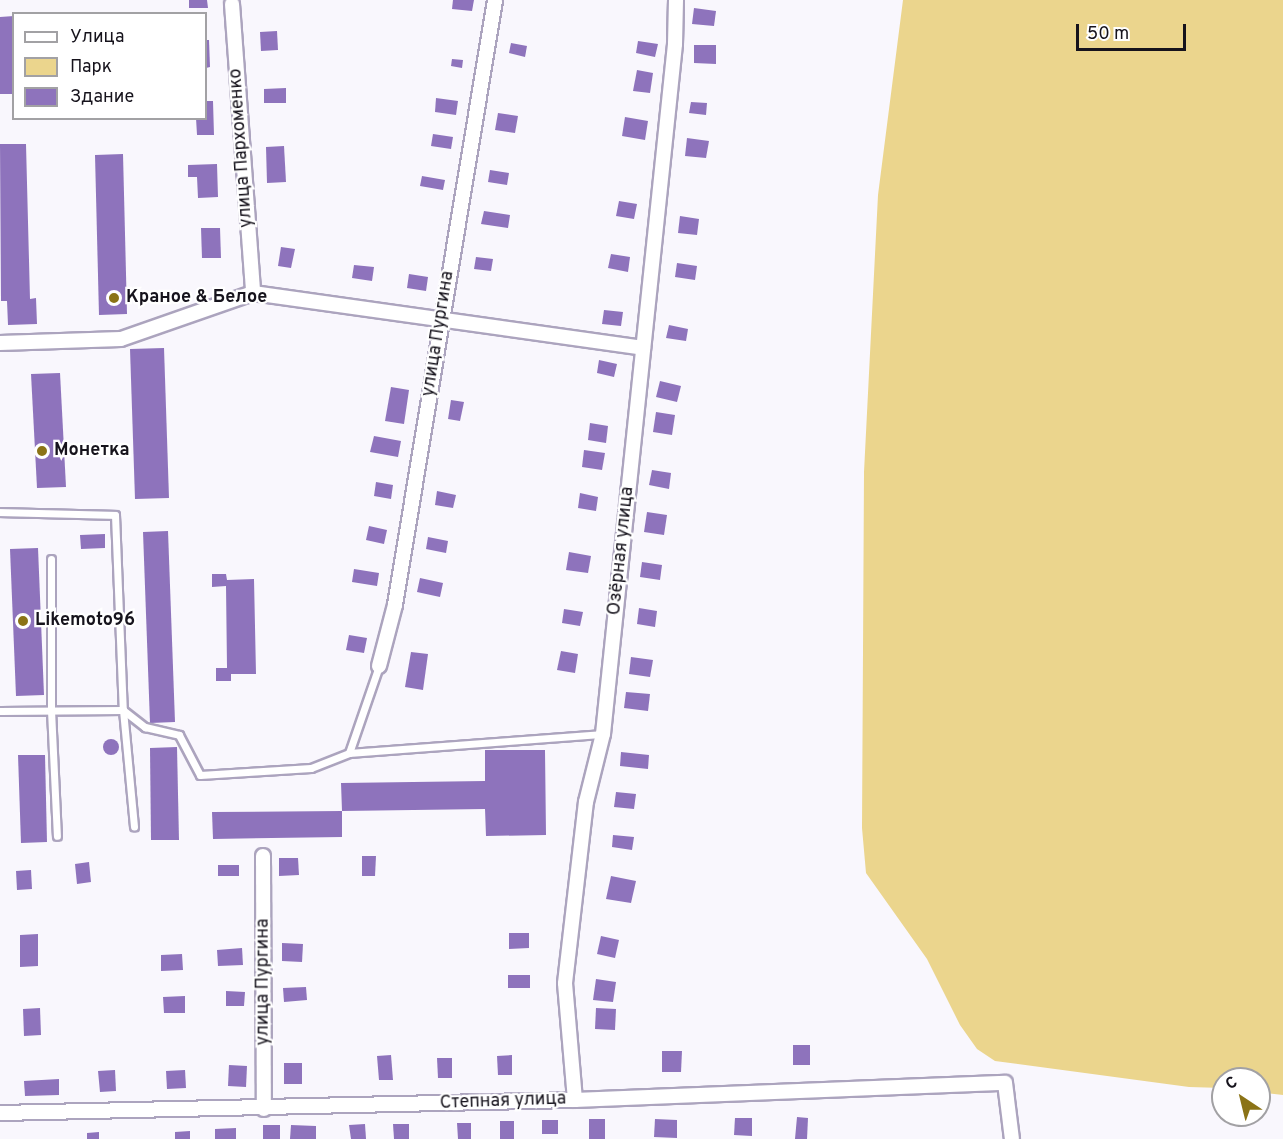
<!DOCTYPE html>
<meta charset="utf-8">
<style>
body{margin:0}
#map{position:relative;width:1283px;height:1139px;overflow:hidden;background:#f9f7fd;font-family:Overpass,sans-serif}
div>[style]{position:absolute}
.green>*{inset:0;background:#ebd58d}
.building>*{inset:0;background:#8e73bc}
.round{border-radius:50%}
.roads{filter:drop-shadow(2px 0 #aca4be) drop-shadow(-2px 0 #aca4be) drop-shadow(0 2px #aca4be) drop-shadow(0 -2px #aca4be)}
.service>*{height:7px;margin:-3.5px;padding:0 3.5px;transform-origin:3.5px;border-radius:3.5px;background:#fff}
.minor>*{height:14px;margin:-7px;padding:0 7px;transform-origin:7px;border-radius:7px;background:#fff}
.dots>*{width:16px;height:16px;translate:-50% -50%;box-sizing:border-box;border:3px solid #fff;border-radius:50%}
span{translate:-50% -50%;white-space:nowrap;text-align:center;line-height:1.15;-webkit-text-stroke:4.5px #fff;paint-order:stroke}
.street-label{font-size:18px;color:#16131c}
.poi-label{font-size:18px;color:#16131c;font-weight:700}
.left{translate:0 -50%;text-align:left}
.legend{position:absolute;left:12px;top:12px;width:195px;height:108px;box-sizing:border-box;background:#fff;border:2px solid #a2a1a4;margin:0;padding:8px 10px;list-style:none;font-size:18px;color:#16131c}
.legend li{display:flex;align-items:center;gap:12px;height:30px}
.legend b{width:30px;border:2px solid #a2a1a4}
.north{position:absolute;left:1211px;top:1067px;width:60px;height:60px;box-sizing:border-box;background:#fff;border:2px solid #a2a1a4;border-radius:50%;rotate:325deg;font-size:16px;font-weight:700;line-height:24px;text-align:center;color:#16131c}
.north::after{content:'';display:block;margin:auto;width:21px;height:27px;background:#8b7316;clip-path:polygon(50% 0,100% 100%,50% 72%,0 100%)}
.scale{position:absolute;left:1076px;top:24px;width:110px;height:27px;box-sizing:border-box;border:3px solid #16131c;border-top:0;padding-left:8px;font-size:18px;line-height:21px;white-space:nowrap;color:#16131c;-webkit-text-stroke:4px #fff;paint-order:stroke}
</style>
<div id="map">
<div class="green">
<div style="clip-path:polygon(903px 0,1283px 0,1283px 1095px,1259px 1092px,1259px 1079px,1223px 1079px,1223px 1088px,1189px 1087px,995px 1061px,977px 1049px,960px 1025px,927px 959px,866px 873px,862px 828px,864px 472px,878px 195px)"></div>
</div>
<div class="building">
<div style="clip-path:polygon(189px 0,207px 0,208px 8px,189px 8px)"></div>
<div style="clip-path:polygon(453px 0,474px 0,472px 11px,452px 9px)"></div>
<div style="clip-path:polygon(694px 8px,716px 11px,714px 26px,692px 24px)"></div>
<div style="clip-path:polygon(14px 16px,14px 94px,0 94px,0 17px)"></div>
<div style="clip-path:polygon(277px 31px,278px 50px,261px 51px,260px 32px)"></div>
<div style="clip-path:polygon(206px 40px,209px 40px,210px 67px,206px 68px)"></div>
<div style="clip-path:polygon(638px 41px,658px 44px,655px 57px,636px 53px)"></div>
<div style="clip-path:polygon(511px 43px,527px 46px,525px 57px,509px 53px)"></div>
<div style="clip-path:polygon(694px 45px,716px 45px,716px 64px,694px 63px)"></div>
<div style="clip-path:polygon(452px 59px,463px 60px,462px 68px,451px 66px)"></div>
<div style="clip-path:polygon(637px 70px,653px 73px,650px 93px,633px 91px)"></div>
<div style="clip-path:polygon(286px 88px,286px 103px,264px 103px,264px 89px)"></div>
<div style="clip-path:polygon(436px 98px,458px 101px,456px 115px,435px 112px)"></div>
<div style="clip-path:polygon(206px 101px,213px 101px,214px 135px,197px 135px,196px 118px,206px 118px)"></div>
<div style="clip-path:polygon(691px 102px,707px 103px,706px 115px,689px 113px)"></div>
<div style="clip-path:polygon(498px 113px,518px 116px,515px 133px,495px 130px)"></div>
<div style="clip-path:polygon(625px 117px,648px 121px,645px 140px,622px 136px)"></div>
<div style="clip-path:polygon(433px 134px,453px 137px,451px 149px,431px 146px)"></div>
<div style="clip-path:polygon(687px 138px,709px 141px,706px 158px,685px 156px)"></div>
<div style="clip-path:polygon(0 144px,26px 144px,30px 299px,36px 298px,37px 324px,8px 325px,7px 301px,1px 301px)"></div>
<div style="clip-path:polygon(284px 146px,286px 182px,267px 183px,266px 147px)"></div>
<div style="clip-path:polygon(123px 154px,127px 314px,99px 315px,95px 155px)"></div>
<div style="clip-path:polygon(217px 164px,218px 197px,198px 198px,197px 177px,188px 177px,188px 165px)"></div>
<div style="clip-path:polygon(490px 170px,509px 173px,507px 185px,488px 182px)"></div>
<div style="clip-path:polygon(422px 176px,445px 180px,443px 190px,420px 186px)"></div>
<div style="clip-path:polygon(619px 201px,637px 204px,634px 219px,616px 216px)"></div>
<div style="clip-path:polygon(484px 211px,510px 215px,508px 228px,481px 224px)"></div>
<div style="clip-path:polygon(680px 216px,699px 219px,697px 235px,678px 233px)"></div>
<div style="clip-path:polygon(201px 228px,220px 228px,221px 258px,202px 258px)"></div>
<div style="clip-path:polygon(281px 247px,295px 249px,291px 268px,278px 266px)"></div>
<div style="clip-path:polygon(611px 254px,630px 257px,628px 272px,608px 268px)"></div>
<div style="clip-path:polygon(476px 257px,493px 259px,491px 271px,474px 269px)"></div>
<div style="clip-path:polygon(677px 263px,697px 266px,695px 280px,675px 277px)"></div>
<div style="clip-path:polygon(354px 265px,374px 267px,372px 281px,352px 278px)"></div>
<div style="clip-path:polygon(409px 274px,428px 277px,426px 291px,407px 288px)"></div>
<div style="clip-path:polygon(604px 310px,623px 312px,621px 326px,602px 324px)"></div>
<div style="clip-path:polygon(669px 325px,688px 329px,686px 341px,666px 338px)"></div>
<div style="clip-path:polygon(164px 348px,169px 498px,135px 499px,130px 349px)"></div>
<div style="clip-path:polygon(599px 360px,617px 364px,614px 377px,597px 373px)"></div>
<div style="clip-path:polygon(60px 373px,66px 487px,37px 488px,31px 374px)"></div>
<div style="clip-path:polygon(660px 381px,681px 386px,677px 402px,656px 397px)"></div>
<div style="clip-path:polygon(391px 387px,409px 390px,404px 424px,385px 421px)"></div>
<div style="clip-path:polygon(451px 400px,464px 402px,460px 421px,448px 419px)"></div>
<div style="clip-path:polygon(656px 412px,675px 415px,672px 435px,653px 432px)"></div>
<div style="clip-path:polygon(590px 423px,608px 426px,606px 443px,588px 440px)"></div>
<div style="clip-path:polygon(374px 436px,401px 441px,398px 457px,370px 452px)"></div>
<div style="clip-path:polygon(584px 450px,605px 453px,602px 470px,582px 467px)"></div>
<div style="clip-path:polygon(652px 470px,671px 473px,669px 489px,649px 485px)"></div>
<div style="clip-path:polygon(376px 482px,393px 485px,391px 499px,374px 496px)"></div>
<div style="clip-path:polygon(437px 491px,456px 495px,453px 508px,435px 505px)"></div>
<div style="clip-path:polygon(580px 493px,598px 497px,596px 511px,578px 508px)"></div>
<div style="clip-path:polygon(647px 512px,667px 515px,664px 535px,644px 532px)"></div>
<div style="clip-path:polygon(369px 526px,387px 530px,384px 544px,366px 540px)"></div>
<div style="clip-path:polygon(168px 531px,175px 722px,150px 723px,143px 532px)"></div>
<div style="clip-path:polygon(105px 534px,105px 548px,81px 549px,80px 535px)"></div>
<div style="clip-path:polygon(428px 537px,448px 541px,446px 553px,426px 549px)"></div>
<div style="clip-path:polygon(38px 548px,44px 695px,16px 696px,10px 549px)"></div>
<div style="clip-path:polygon(569px 552px,591px 556px,588px 573px,566px 570px)"></div>
<div style="clip-path:polygon(642px 562px,662px 565px,660px 580px,640px 577px)"></div>
<div style="clip-path:polygon(354px 569px,379px 573px,377px 586px,352px 582px)"></div>
<div style="clip-path:polygon(212px 574px,226px 574px,227px 580px,254px 579px,256px 674px,231px 674px,231px 681px,216px 681px,216px 668px,227px 668px,226px 586px,212px 587px)"></div>
<div style="clip-path:polygon(420px 578px,443px 583px,440px 597px,417px 592px)"></div>
<div style="clip-path:polygon(639px 608px,657px 611px,655px 627px,637px 624px)"></div>
<div style="clip-path:polygon(564px 609px,583px 612px,580px 626px,562px 623px)"></div>
<div style="clip-path:polygon(349px 635px,367px 638px,364px 653px,346px 650px)"></div>
<div style="clip-path:polygon(561px 651px,578px 654px,575px 673px,557px 670px)"></div>
<div style="clip-path:polygon(411px 652px,428px 654px,423px 690px,405px 687px)"></div>
<div style="clip-path:polygon(631px 657px,653px 660px,650px 677px,629px 674px)"></div>
<div style="clip-path:polygon(626px 692px,650px 694px,648px 711px,624px 708px)"></div>
<div class="round" style="left:103px;top:739px;width:16px;height:16px"></div>
<div style="clip-path:polygon(177px 747px,179px 840px,151px 840px,150px 748px)"></div>
<div style="clip-path:polygon(485px 750px,545px 750px,546px 835px,486px 836px,485px 809px,342px 811px,341px 783px,485px 781px)"></div>
<div style="clip-path:polygon(621px 752px,649px 755px,648px 769px,620px 766px)"></div>
<div style="clip-path:polygon(18px 755px,45px 755px,47px 842px,21px 843px)"></div>
<div style="clip-path:polygon(616px 792px,636px 794px,634px 809px,614px 807px)"></div>
<div style="clip-path:polygon(342px 811px,342px 837px,213px 839px,212px 812px)"></div>
<div style="clip-path:polygon(613px 835px,634px 837px,632px 850px,612px 847px)"></div>
<div style="clip-path:polygon(362px 856px,376px 856px,375px 876px,362px 876px)"></div>
<div style="clip-path:polygon(279px 858px,298px 858px,299px 875px,279px 876px)"></div>
<div style="clip-path:polygon(89px 862px,91px 882px,77px 884px,75px 864px)"></div>
<div style="clip-path:polygon(218px 865px,239px 865px,239px 876px,218px 876px)"></div>
<div style="clip-path:polygon(31px 870px,32px 889px,17px 890px,16px 871px)"></div>
<div style="clip-path:polygon(611px 876px,636px 881px,631px 903px,606px 899px)"></div>
<div style="clip-path:polygon(509px 933px,529px 933px,529px 948px,509px 949px)"></div>
<div style="clip-path:polygon(38px 934px,38px 966px,20px 967px,20px 935px)"></div>
<div style="clip-path:polygon(601px 936px,619px 940px,615px 958px,597px 954px)"></div>
<div style="clip-path:polygon(282px 943px,303px 944px,302px 962px,282px 961px)"></div>
<div style="clip-path:polygon(242px 948px,243px 965px,218px 966px,217px 950px)"></div>
<div style="clip-path:polygon(182px 954px,183px 970px,161px 971px,161px 955px)"></div>
<div style="clip-path:polygon(508px 975px,530px 975px,530px 988px,508px 988px)"></div>
<div style="clip-path:polygon(596px 979px,616px 982px,613px 1002px,593px 1000px)"></div>
<div style="clip-path:polygon(306px 987px,307px 1000px,284px 1002px,283px 988px)"></div>
<div style="clip-path:polygon(226px 991px,245px 992px,244px 1006px,226px 1006px)"></div>
<div style="clip-path:polygon(185px 996px,185px 1013px,164px 1013px,163px 997px)"></div>
<div style="clip-path:polygon(40px 1008px,41px 1035px,24px 1036px,23px 1009px)"></div>
<div style="clip-path:polygon(596px 1008px,616px 1009px,615px 1030px,595px 1029px)"></div>
<div style="clip-path:polygon(793px 1045px,810px 1045px,810px 1065px,793px 1065px)"></div>
<div style="clip-path:polygon(662px 1051px,682px 1051px,681px 1072px,662px 1072px)"></div>
<div style="clip-path:polygon(391px 1055px,393px 1080px,379px 1080px,377px 1056px)"></div>
<div style="clip-path:polygon(512px 1055px,512px 1075px,498px 1075px,497px 1056px)"></div>
<div style="clip-path:polygon(437px 1058px,452px 1058px,452px 1078px,438px 1078px)"></div>
<div style="clip-path:polygon(284px 1063px,302px 1063px,302px 1084px,284px 1084px)"></div>
<div style="clip-path:polygon(229px 1065px,247px 1066px,246px 1087px,228px 1086px)"></div>
<div style="clip-path:polygon(115px 1070px,116px 1091px,100px 1092px,98px 1071px)"></div>
<div style="clip-path:polygon(185px 1070px,186px 1088px,167px 1089px,166px 1071px)"></div>
<div style="clip-path:polygon(59px 1079px,59px 1095px,25px 1096px,24px 1081px)"></div>
<div style="clip-path:polygon(797px 1117px,808px 1118px,807px 1139px,795px 1139px)"></div>
<div style="clip-path:polygon(735px 1118px,752px 1118px,752px 1136px,734px 1135px)"></div>
<div style="clip-path:polygon(589px 1119px,605px 1119px,605px 1139px,589px 1139px)"></div>
<div style="clip-path:polygon(655px 1119px,677px 1120px,677px 1138px,654px 1137px)"></div>
<div style="clip-path:polygon(542px 1120px,558px 1120px,558px 1134px,542px 1134px)"></div>
<div style="clip-path:polygon(500px 1121px,514px 1121px,514px 1139px,500px 1139px)"></div>
<div style="clip-path:polygon(457px 1123px,471px 1123px,471px 1139px,458px 1139px)"></div>
<div style="clip-path:polygon(365px 1124px,366px 1139px,351px 1139px,349px 1125px)"></div>
<div style="clip-path:polygon(393px 1124px,409px 1124px,409px 1139px,394px 1139px)"></div>
<div style="clip-path:polygon(263px 1125px,280px 1125px,280px 1139px,263px 1139px)"></div>
<div style="clip-path:polygon(291px 1125px,316px 1126px,316px 1139px,290px 1139px)"></div>
<div style="clip-path:polygon(236px 1128px,236px 1139px,215px 1139px,215px 1129px)"></div>
<div style="clip-path:polygon(190px 1131px,190px 1139px,175px 1139px,175px 1132px)"></div>
<div style="clip-path:polygon(99px 1132px,99px 1139px,87px 1139px,87px 1133px)"></div>
</div>
<div class="roads">
<div class="service">
<div style="left:0;top:512px;width:115px;rotate:1.5deg"></div>
<div style="left:115px;top:515px;width:195px;rotate:87.7deg"></div>
<div style="left:123px;top:710px;width:117px;rotate:84.6deg"></div>
<div style="left:51px;top:559px;width:151px;rotate:90deg"></div>
<div style="left:51px;top:710px;width:126px;rotate:87.3deg"></div>
<div style="left:0;top:711px;width:123px;rotate:-0.5deg"></div>
<div style="left:123px;top:710px;width:28px;rotate:38deg"></div>
<div style="left:145px;top:727px;width:35px;rotate:13deg"></div>
<div style="left:179px;top:735px;width:45px;rotate:62.3deg"></div>
<div style="left:200px;top:775px;width:111px;rotate:-3.6deg"></div>
<div style="left:311px;top:768px;width:41px;rotate:-21.5deg"></div>
<div style="left:349px;top:753px;width:92px;rotate:-71deg"></div>
<div style="left:349px;top:753px;width:255px;rotate:-4.3deg"></div>
</div>
<div class="minor">
<div style="left:232px;top:4px;width:290px;rotate:85.8deg"></div>
<div style="left:0;top:343px;width:121px;rotate:-1.9deg"></div>
<div style="left:121px;top:339px;width:140px;rotate:-19.2deg"></div>
<div style="left:253px;top:293px;width:394px;rotate:8deg"></div>
<div style="left:379px;top:666px;width:63px;rotate:-75.3deg"></div>
<div style="left:395px;top:605px;width:613px;rotate:-80.61deg"></div>
<div style="left:263px;top:856px;width:253px;rotate:89.8deg"></div>
<div style="left:575px;top:1100px;width:117px;rotate:-94.9deg"></div>
<div style="left:565px;top:983px;width:182px;rotate:-83.4deg"></div>
<div style="left:586px;top:802px;width:70px;rotate:-76deg"></div>
<div style="left:603px;top:734px;width:694px;rotate:-84.04deg"></div>
<div style="left:675px;top:44px;width:44px;rotate:-88.7deg"></div>
<div style="left:0;top:1113px;width:575px;rotate:-1.3deg"></div>
<div style="left:575px;top:1100px;width:430px;rotate:-2.3deg"></div>
<div style="left:1005px;top:1083px;width:56px;rotate:82.9deg"></div>
</div>
</div>
<div class="dots">
<div style="left:114px;top:298px;background:#8b7316"></div>
<div style="left:42px;top:451px;background:#8b7316"></div>
<div style="left:23px;top:621px;background:#8b7316"></div>
</div>
<div class="street-label">
<span style="left:242px;top:148px;rotate:-94deg">улица Пархоменко</span>
<span style="left:439px;top:334px;rotate:-81deg">улица Пургина</span>
<span style="left:622px;top:551px;rotate:-84deg">Озёрная улица</span>
<span style="left:264px;top:982px;rotate:-90deg">улица Пургина</span>
<span style="left:503px;top:1102px;rotate:-2deg">Степная улица</span>
</div>
<div class="poi-label">
<span class="left" style="left:126px;top:298px">Краное &amp; Белое</span>
<span class="left" style="left:54px;top:451px">Монетка</span>
<span class="left" style="left:35px;top:621px">Likemoto96</span>
</div>
<ul class="legend">
<li><b style="height:8px;background:#fff"></b>Улица</li>
<li><b style="height:16px;background:#ebd58d"></b>Парк</li>
<li><b style="height:16px;background:#8e73bc"></b>Здание</li>
</ul>
<div class="north">С</div>
<div class="scale">50 m</div>
</div>
